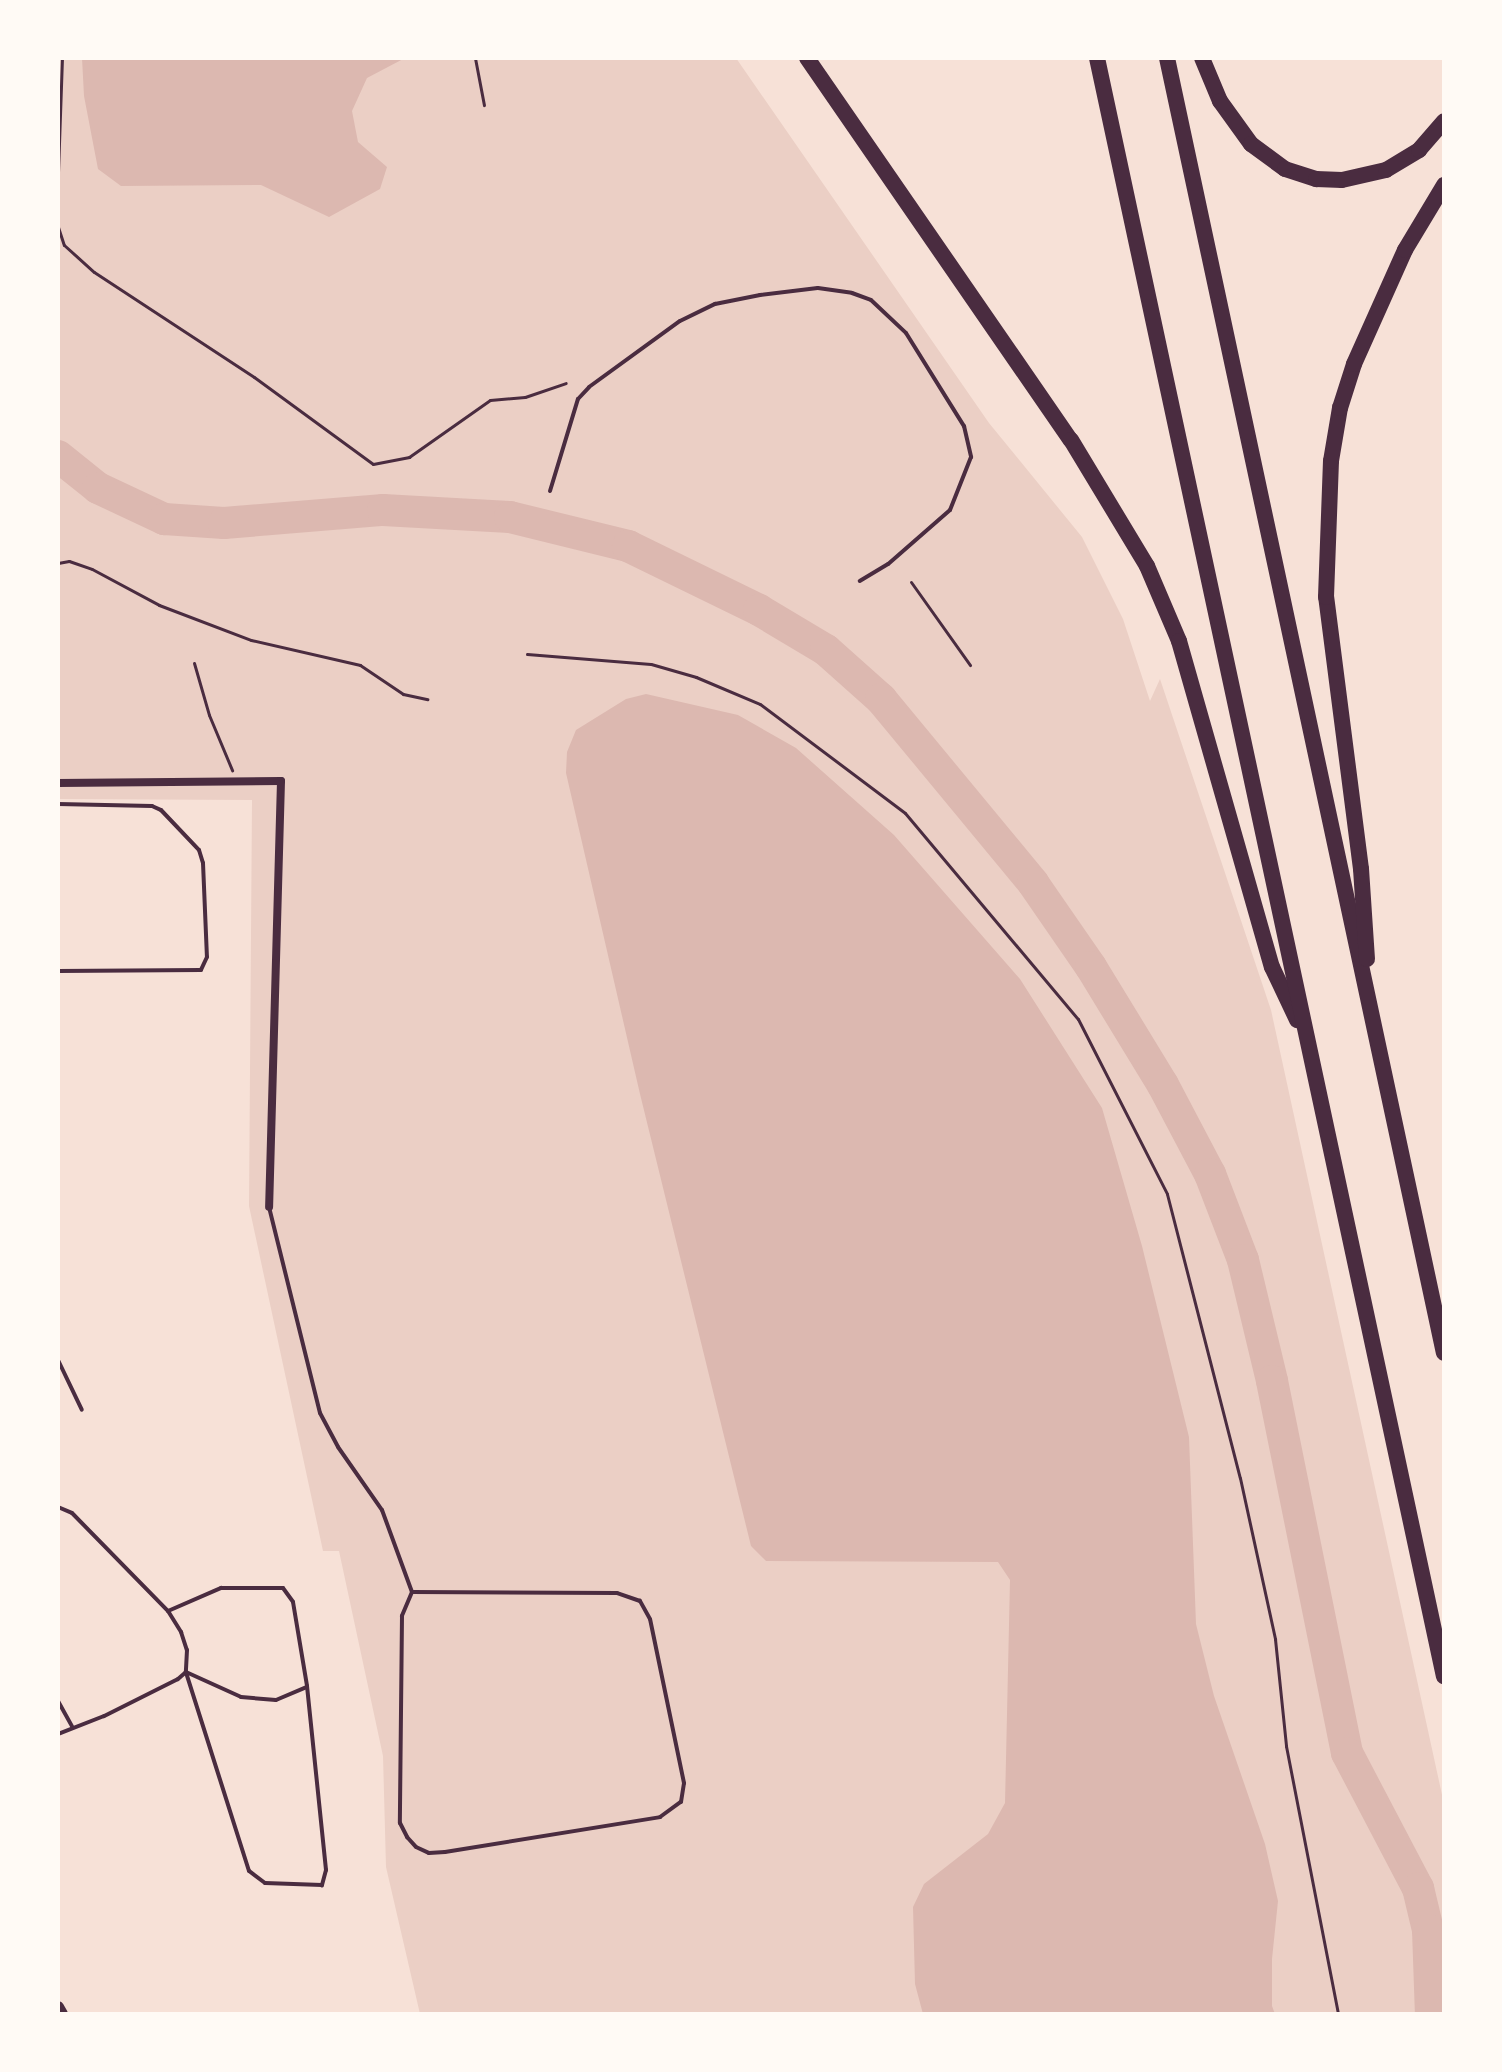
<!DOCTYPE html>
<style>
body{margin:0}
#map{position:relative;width:1502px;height:2072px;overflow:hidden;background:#f7e1d7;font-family:Quicksand,sans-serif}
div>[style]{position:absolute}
.green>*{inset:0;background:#ebcfc5}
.water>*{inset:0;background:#dcb8b0}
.river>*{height:32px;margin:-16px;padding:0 16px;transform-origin:16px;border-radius:16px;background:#dcb8b0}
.path>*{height:3px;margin:-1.5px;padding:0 1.5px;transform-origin:1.5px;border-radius:1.5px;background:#4a2c40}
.service>*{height:4px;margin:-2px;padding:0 2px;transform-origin:2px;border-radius:2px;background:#4a2c40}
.minor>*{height:8px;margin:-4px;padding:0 4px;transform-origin:4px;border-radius:4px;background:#4a2c40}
.secondary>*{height:12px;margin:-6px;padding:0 6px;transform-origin:6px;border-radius:6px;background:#4a2c40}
.motorway>*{height:16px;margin:-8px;padding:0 8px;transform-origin:8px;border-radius:8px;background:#4a2c40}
span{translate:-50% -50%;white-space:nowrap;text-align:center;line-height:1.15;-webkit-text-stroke:7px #fffaf5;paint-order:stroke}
.frame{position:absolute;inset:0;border:60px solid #fffaf5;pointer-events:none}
</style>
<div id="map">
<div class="green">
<div style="clip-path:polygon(58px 58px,736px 58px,989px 423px,1082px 537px,1123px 619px,1150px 701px,1160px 679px,1271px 1010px,1444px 1804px,1444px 2014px,420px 2014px,386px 1867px,383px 1756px,339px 1551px,323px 1551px,249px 1206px,252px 800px,58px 799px)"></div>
</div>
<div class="water">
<div style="clip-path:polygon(82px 58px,405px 58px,367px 78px,352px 111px,358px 142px,387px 167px,380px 189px,329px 217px,261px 185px,121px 186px,98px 169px,84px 96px)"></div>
<div style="clip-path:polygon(646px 694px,738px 715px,796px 748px,894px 835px,1020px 979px,1102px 1108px,1142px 1246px,1189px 1437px,1196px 1624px,1214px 1696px,1265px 1844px,1278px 1901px,1272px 1959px,1272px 2006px,1275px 2014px,923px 2014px,915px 1984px,913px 1907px,924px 1884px,988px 1834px,1005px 1803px,1010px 1580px,998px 1562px,766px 1561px,751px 1546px,640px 1094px,566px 773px,567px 752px,576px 730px,626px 699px)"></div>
</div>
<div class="river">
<div style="left:58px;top:456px;width:51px;rotate:38.7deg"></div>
<div style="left:98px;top:488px;width:73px;rotate:25.2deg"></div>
<div style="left:164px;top:519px;width:60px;rotate:3.8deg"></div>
<div style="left:224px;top:523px;width:160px;rotate:-4.7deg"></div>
<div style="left:383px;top:510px;width:127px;rotate:3.2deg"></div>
<div style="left:510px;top:517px;width:122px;rotate:13.8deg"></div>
<div style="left:628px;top:546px;width:146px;rotate:26deg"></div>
<div style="left:759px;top:610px;width:78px;rotate:30.8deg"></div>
<div style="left:826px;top:650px;width:74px;rotate:41.7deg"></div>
<div style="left:881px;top:699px;width:239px;rotate:50.4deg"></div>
<div style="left:1033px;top:883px;width:102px;rotate:55.4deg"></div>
<div style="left:1091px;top:967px;width:138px;rotate:58.6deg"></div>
<div style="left:1163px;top:1085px;width:101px;rotate:62.2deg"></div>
<div style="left:1210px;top:1174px;width:92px;rotate:69deg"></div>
<div style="left:1243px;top:1260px;width:124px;rotate:76.5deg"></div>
<div style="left:1272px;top:1381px;width:379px;rotate:78.6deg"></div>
<div style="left:1347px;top:1753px;width:153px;rotate:62.3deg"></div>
<div style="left:1418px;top:1888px;width:43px;rotate:76.6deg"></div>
<div style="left:1428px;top:1930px;width:84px;rotate:88deg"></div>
</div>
<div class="path">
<div style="left:475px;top:58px;width:48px;rotate:79.2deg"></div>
<div style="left:58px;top:172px;width:114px;rotate:-88deg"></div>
<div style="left:58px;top:227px;width:19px;rotate:72deg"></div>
<div style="left:64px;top:245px;width:40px;rotate:42deg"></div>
<div style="left:94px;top:272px;width:191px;rotate:33.3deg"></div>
<div style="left:254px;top:377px;width:147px;rotate:36.2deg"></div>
<div style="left:373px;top:464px;width:37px;rotate:-11deg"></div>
<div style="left:409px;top:457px;width:99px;rotate:-35.1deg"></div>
<div style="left:490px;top:400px;width:35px;rotate:-5deg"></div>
<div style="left:525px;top:397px;width:43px;rotate:-18.9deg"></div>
<div style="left:58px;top:563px;width:11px;rotate:-10deg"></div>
<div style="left:69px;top:561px;width:24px;rotate:19deg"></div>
<div style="left:92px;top:569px;width:76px;rotate:28.2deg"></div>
<div style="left:159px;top:605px;width:98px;rotate:20.8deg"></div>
<div style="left:251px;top:640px;width:112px;rotate:12.9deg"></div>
<div style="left:360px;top:665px;width:52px;rotate:34deg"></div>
<div style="left:403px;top:694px;width:25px;rotate:12deg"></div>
<div style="left:911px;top:582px;width:102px;rotate:54.6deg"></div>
<div style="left:527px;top:654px;width:124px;rotate:4.6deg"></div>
<div style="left:651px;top:664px;width:47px;rotate:16.1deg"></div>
<div style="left:696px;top:677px;width:69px;rotate:22.9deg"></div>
<div style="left:760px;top:704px;width:181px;rotate:36.9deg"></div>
<div style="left:905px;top:813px;width:269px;rotate:50deg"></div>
<div style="left:1078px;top:1019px;width:196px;rotate:63deg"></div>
<div style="left:1167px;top:1194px;width:293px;rotate:75.6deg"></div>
<div style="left:1240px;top:1478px;width:165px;rotate:77.7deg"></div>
<div style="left:1275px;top:1639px;width:108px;rotate:84.1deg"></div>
<div style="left:1286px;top:1746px;width:273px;rotate:79deg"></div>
<div style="left:194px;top:663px;width:54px;rotate:73.9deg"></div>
<div style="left:209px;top:715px;width:60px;rotate:67.3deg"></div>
</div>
<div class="service">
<div style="left:550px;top:491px;width:96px;rotate:-73.1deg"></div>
<div style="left:578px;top:399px;width:16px;rotate:-47deg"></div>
<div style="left:589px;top:387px;width:112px;rotate:-36deg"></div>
<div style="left:680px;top:321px;width:39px;rotate:-26deg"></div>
<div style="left:715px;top:304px;width:46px;rotate:-11.3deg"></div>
<div style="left:760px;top:295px;width:58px;rotate:-6.9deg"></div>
<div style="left:818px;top:288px;width:34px;rotate:8deg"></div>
<div style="left:852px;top:293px;width:20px;rotate:20deg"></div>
<div style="left:871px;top:300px;width:48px;rotate:43.3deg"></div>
<div style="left:906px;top:333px;width:110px;rotate:58.1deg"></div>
<div style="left:964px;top:426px;width:32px;rotate:77deg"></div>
<div style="left:971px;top:457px;width:57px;rotate:111.6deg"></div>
<div style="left:950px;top:510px;width:82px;rotate:138.9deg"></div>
<div style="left:888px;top:564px;width:33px;rotate:149deg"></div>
<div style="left:58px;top:804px;width:94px;rotate:1.2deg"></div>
<div style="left:152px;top:806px;width:10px;rotate:24deg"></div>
<div style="left:161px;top:810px;width:55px;rotate:46.5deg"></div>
<div style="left:199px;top:850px;width:14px;rotate:73deg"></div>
<div style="left:203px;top:863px;width:94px;rotate:87.6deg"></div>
<div style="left:207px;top:957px;width:14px;rotate:115deg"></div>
<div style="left:201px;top:970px;width:143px;rotate:179.6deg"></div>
<div style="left:269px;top:1207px;width:212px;rotate:76.1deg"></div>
<div style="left:320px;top:1413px;width:38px;rotate:62deg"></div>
<div style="left:338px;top:1447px;width:77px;rotate:55.1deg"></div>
<div style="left:382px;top:1510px;width:87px;rotate:69.9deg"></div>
<div style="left:412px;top:1592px;width:26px;rotate:113deg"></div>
<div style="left:402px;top:1616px;width:207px;rotate:90.6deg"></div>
<div style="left:400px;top:1823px;width:16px;rotate:63deg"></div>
<div style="left:407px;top:1837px;width:13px;rotate:48deg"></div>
<div style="left:416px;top:1847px;width:14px;rotate:25deg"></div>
<div style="left:429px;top:1853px;width:16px;rotate:-4deg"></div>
<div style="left:445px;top:1852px;width:218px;rotate:-9.2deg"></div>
<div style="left:660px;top:1817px;width:26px;rotate:-36deg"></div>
<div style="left:681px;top:1802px;width:19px;rotate:-81deg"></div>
<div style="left:684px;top:1783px;width:167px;rotate:-101.7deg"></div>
<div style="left:650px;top:1619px;width:21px;rotate:-119deg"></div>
<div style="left:640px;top:1601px;width:24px;rotate:-161deg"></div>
<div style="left:617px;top:1593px;width:205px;rotate:-179.7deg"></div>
<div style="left:58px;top:1360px;width:55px;rotate:64.4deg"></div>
<div style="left:58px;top:1507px;width:15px;rotate:23deg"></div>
<div style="left:72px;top:1513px;width:137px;rotate:45.6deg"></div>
<div style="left:168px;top:1611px;width:25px;rotate:58deg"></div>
<div style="left:181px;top:1632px;width:19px;rotate:72deg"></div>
<div style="left:187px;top:1650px;width:22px;rotate:93deg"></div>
<div style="left:186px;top:1672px;width:11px;rotate:139deg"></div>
<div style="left:178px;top:1679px;width:83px;rotate:153.4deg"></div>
<div style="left:104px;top:1716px;width:49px;rotate:158.6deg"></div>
<div style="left:168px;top:1611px;width:58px;rotate:-23.5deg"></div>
<div style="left:221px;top:1588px;width:62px"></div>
<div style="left:283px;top:1588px;width:17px;rotate:54deg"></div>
<div style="left:293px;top:1602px;width:85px;rotate:80.5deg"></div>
<div style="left:307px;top:1686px;width:185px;rotate:84.1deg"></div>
<div style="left:326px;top:1870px;width:16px;rotate:105deg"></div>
<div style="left:322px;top:1885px;width:57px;rotate:-178deg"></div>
<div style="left:265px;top:1883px;width:20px;rotate:-143deg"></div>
<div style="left:249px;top:1871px;width:209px;rotate:-107.6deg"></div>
<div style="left:186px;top:1672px;width:60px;rotate:24.4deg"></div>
<div style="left:241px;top:1697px;width:35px;rotate:5deg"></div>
<div style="left:276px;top:1700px;width:33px;rotate:-23deg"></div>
<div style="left:58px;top:1701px;width:29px;rotate:61deg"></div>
</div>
<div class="minor">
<div style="left:58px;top:783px;width:223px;rotate:-0.5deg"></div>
<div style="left:281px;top:781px;width:426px;rotate:91.6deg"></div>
</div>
<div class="secondary">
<div style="left:58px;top:2007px;width:8px;rotate:60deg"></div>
</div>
<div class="motorway">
<div style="left:807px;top:58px;width:464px;rotate:55.4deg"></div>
<div style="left:1071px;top:440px;width:147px;rotate:58.9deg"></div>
<div style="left:1147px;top:566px;width:82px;rotate:66.9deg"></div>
<div style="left:1179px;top:641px;width:339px;rotate:74.1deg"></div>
<div style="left:1272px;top:967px;width:59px;rotate:64.7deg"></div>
<div style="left:1097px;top:58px;width:1655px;rotate:77.9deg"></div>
<div style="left:1167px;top:58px;width:1324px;rotate:77.93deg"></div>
<div style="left:1202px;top:58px;width:47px;rotate:67.3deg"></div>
<div style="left:1220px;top:101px;width:53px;rotate:54.2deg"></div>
<div style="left:1251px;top:144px;width:42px;rotate:36.3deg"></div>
<div style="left:1285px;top:169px;width:33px;rotate:18deg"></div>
<div style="left:1316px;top:179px;width:26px;rotate:2deg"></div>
<div style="left:1342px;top:180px;width:45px;rotate:-12.8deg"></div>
<div style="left:1386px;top:170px;width:39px;rotate:-31deg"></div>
<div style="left:1419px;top:150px;width:38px;rotate:-49deg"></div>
<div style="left:1367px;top:959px;width:90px;rotate:-93.8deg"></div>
<div style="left:1361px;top:869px;width:274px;rotate:-97.3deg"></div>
<div style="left:1326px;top:597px;width:136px;rotate:-87.9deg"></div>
<div style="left:1331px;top:461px;width:54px;rotate:-80.4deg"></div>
<div style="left:1340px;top:408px;width:46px;rotate:-72.3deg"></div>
<div style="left:1354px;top:364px;width:125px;rotate:-65.9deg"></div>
<div style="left:1405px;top:250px;width:76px;rotate:-59deg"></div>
</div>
<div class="frame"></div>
</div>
